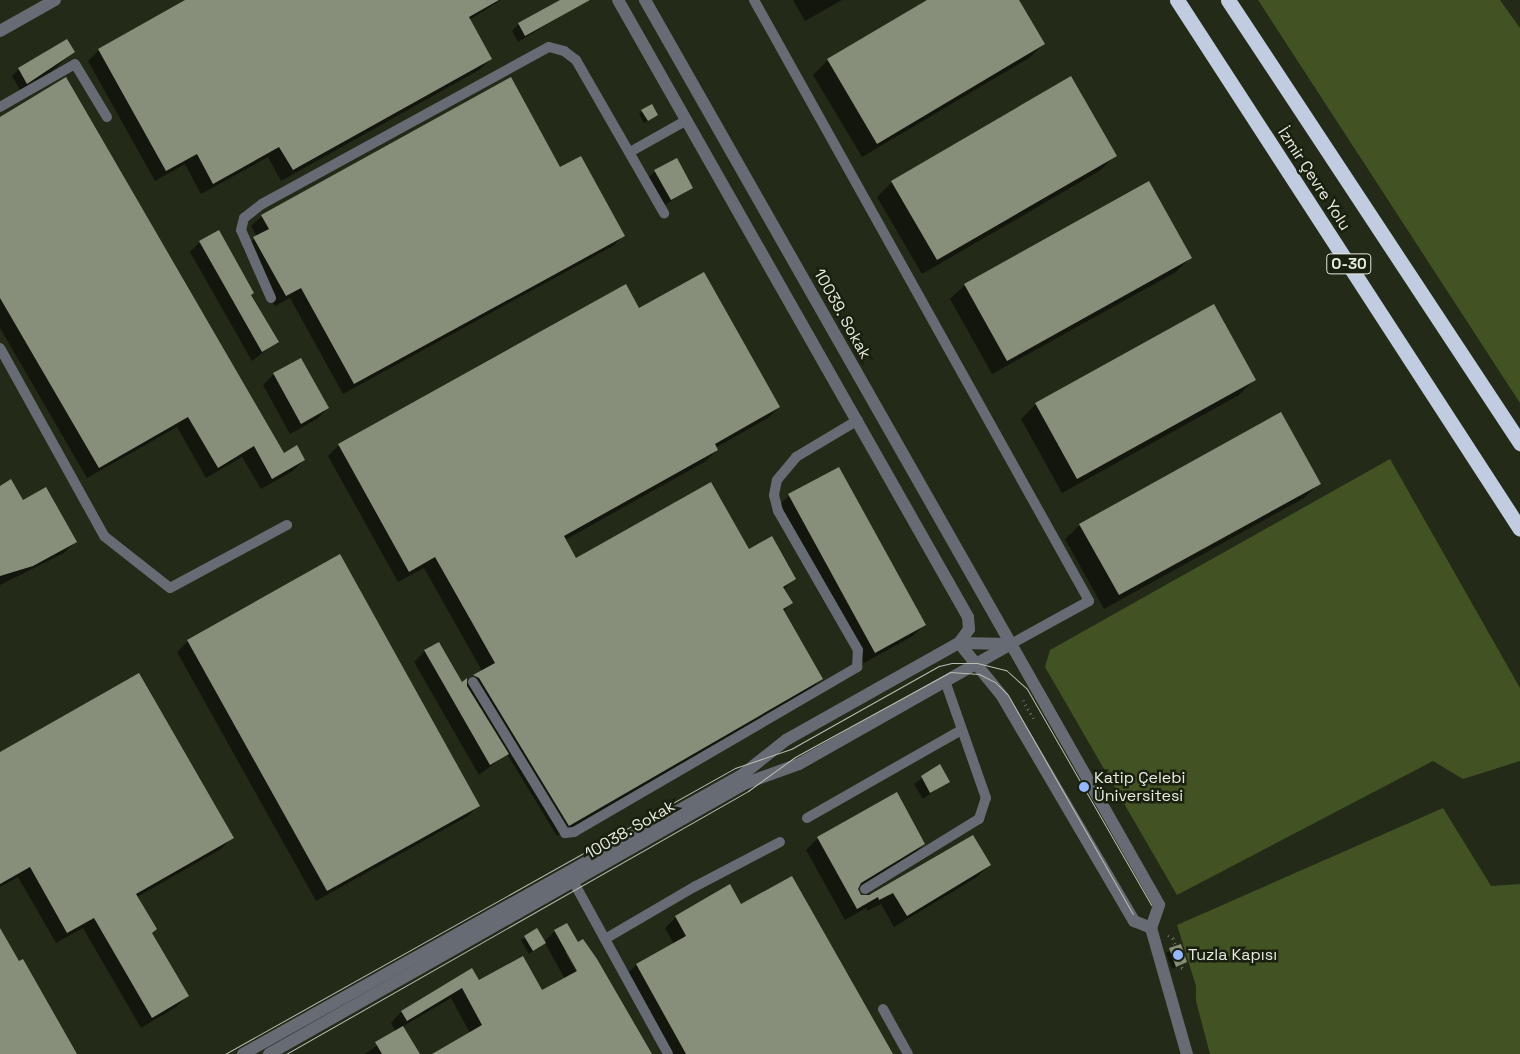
<!DOCTYPE html>
<meta charset="utf-8">
<style>
body{margin:0}
#map{position:relative;width:1520px;height:1054px;overflow:hidden;background:#232a18;font-family:"Space Grotesk",sans-serif}
div>[style]{position:absolute}
.green>*{inset:0;background:#425222}
.shadow>*{inset:0;background:#0007}
.building>*{inset:0;background:#878f7a}
.path>*{height:3px;margin-top:-1.5px;transform-origin:0;background:repeating-linear-gradient(90deg,#656b5b 0 1px,transparent 0 5px)}
.service>*{height:10px;margin:-5px;padding:0 5px;transform-origin:5px;border-radius:5px;background:#676b74}
.minor>*{height:12px;margin:-6px;padding:0 6px;transform-origin:6px;border-radius:6px;background:#676b74}
.tertiary>*{height:12px;margin:-6px;padding:0 6px;transform-origin:6px;border-radius:6px;background:#676b74}
.motorway>*{height:15px;margin:-7.5px;padding:0 7.5px;transform-origin:7.5px;border-radius:7.5px;background:#c1cce1}
.tram>*{height:1px;margin:-0.5px;padding:0 0.5px;transform-origin:0.5px;border-radius:0.5px;background:#babeb2}
.dots>*{width:14px;height:14px;translate:-50% -50%;box-sizing:border-box;border:2px solid #1a200f;border-radius:50%}
span{translate:-50% -50%;white-space:nowrap;text-align:center;line-height:1.15;-webkit-text-stroke:5px #1a200f;paint-order:stroke}
.shield-label span{padding:1px 4px;background:#1a200f;border:1px solid;border-radius:4px;-webkit-text-stroke-width:0}
.shield-label{font-size:15px;color:#e6eadf;font-weight:700}
.street-label{font-size:16px;color:#e6eadf}
.poi-label{font-size:16px;color:#e6eadf}
.left{translate:0 -50%;text-align:left}
</style>
<div id="map">
<div class="green">
<div style="clip-path:polygon(1258px 0,1500px 0,1520px 28px,1520px 403px)"></div>
<div style="clip-path:polygon(1390px 459px,1520px 688px,1520px 761px,1463px 779px,1433px 761px,1177px 895px,1045px 667px,1050px 650px)"></div>
<div style="clip-path:polygon(1443px 808px,1491px 886px,1520px 884px,1520px 1054px,1210px 1054px,1196px 1001px,1196px 986px,1177px 925px)"></div>
</div>
<div class="shadow">
<div style="clip-path:polygon(188px 0,501px 0,469px 20px,491px 59px,479px 70px,281px 181px,268px 157px,201px 194px,185px 164px,155px 181px,88px 61px,99px 50px)"></div>
<div style="clip-path:polygon(562px 0,572px 0,576px 7px,518px 42px,512px 31px,519px 24px)"></div>
<div style="clip-path:polygon(793px 0,842px 0,805px 21px)"></div>
<div style="clip-path:polygon(929px 0,1018px 0,1044px 44px,1029px 58px,862px 157px,813px 75px,828px 60px)"></div>
<div style="clip-path:polygon(73px 52px,51px 72px,20px 90px,12px 76px,19px 69px)"></div>
<div style="clip-path:polygon(642px 111px,657px 115px,644px 123px,639px 114px)"></div>
<div style="clip-path:polygon(0 118px,284px 454px,304px 460px,293px 471px,261px 489px,242px 457px,206px 478px,177px 427px,87px 478px,0 328px)"></div>
<div style="clip-path:polygon(1115px 155px,1101px 170px,922px 274px,877px 197px,892px 182px)"></div>
<div style="clip-path:polygon(560px 169px,624px 235px,613px 246px,343px 394px,290px 298px,275px 306px,243px 249px,257px 237px,251px 226px,262px 216px)"></div>
<div style="clip-path:polygon(655px 171px,691px 188px,663px 206px,648px 178px)"></div>
<div style="clip-path:polygon(200px 242px,278px 341px,252px 361px,190px 252px)"></div>
<div style="clip-path:polygon(1190px 258px,1176px 272px,992px 374px,950px 299px,965px 285px)"></div>
<div style="clip-path:polygon(639px 310px,779px 407px,768px 418px,715px 448px,717px 450px,706px 461px,565px 540px,576px 560px,748px 551px,794px 579px,783px 590px,791px 603px,783px 612px,821px 679px,810px 690px,557px 836px,507px 754px,479px 775px,414px 662px,425px 651px,461px 683px,466px 684px,482px 671px,424px 568px,398px 582px,328px 456px,339px 445px)"></div>
<div style="clip-path:polygon(274px 374px,328px 408px,317px 419px,290px 434px,263px 385px)"></div>
<div style="clip-path:polygon(1254px 380px,1239px 395px,1062px 493px,1021px 419px,1036px 404px)"></div>
<div style="clip-path:polygon(839px 468px,924px 625px,913px 636px,864px 663px,778px 506px,789px 496px)"></div>
<div style="clip-path:polygon(1319px 484px,1304px 498px,1104px 609px,1065px 539px,1080px 525px)"></div>
<div style="clip-path:polygon(0 487px,75px 542px,64px 553px,0 585px)"></div>
<div style="clip-path:polygon(340px 556px,479px 805px,468px 816px,316px 901px,177px 652px,188px 641px)"></div>
<div style="clip-path:polygon(0 754px,232px 838px,221px 849px,137px 897px,151px 934px,187px 996px,176px 1007px,141px 1028px,83px 928px,56px 943px,18px 877px,0 887px)"></div>
<div style="clip-path:polygon(939px 766px,948px 781px,923px 799px,914px 784px)"></div>
<div style="clip-path:polygon(818px 838px,924px 844px,912px 856px,857px 889px,861px 896px,989px 865px,977px 877px,894px 927px,881px 904px,867px 911px,866px 908px,845px 920px,806px 850px)"></div>
<div style="clip-path:polygon(741px 906px,891px 1054px,670px 1054px,625px 976px,636px 965px,674px 944px,665px 928px,676px 917px)"></div>
<div style="clip-path:polygon(evenodd,537px 930px,544px 942px,555px 931px,651px 1054px,434px 1054px,470px 1033px,451px 998px,402px 1027px,418px 1054px,365px 1054px,396px 1032px,391px 1023px,401px 1012px,472px 970px,479px 982px,542px 992px,565px 979px,545px 943px,529px 954px,521px 940px,537px 930px,565px 952px,568px 952px,581px 975px,579px 977px,565px 952px)"></div>
<div style="clip-path:polygon(1180px 946px,1186px 962px,1172px 969px,1166px 953px)"></div>
</div>
<div class="building">
<div style="clip-path:polygon(185px 0,499px 0,469px 17px,492px 59px,293px 170px,279px 147px,213px 184px,197px 154px,166px 171px,98px 49px)"></div>
<div style="clip-path:polygon(560px 0,590px 0,525px 36px,518px 23px)"></div>
<div style="clip-path:polygon(927px 0,1019px 0,1045px 44px,877px 144px,827px 59px)"></div>
<div style="clip-path:polygon(67px 39px,75px 52px,27px 84px,18px 68px)"></div>
<div style="clip-path:polygon(1071px 76px,1117px 156px,937px 260px,891px 181px)"></div>
<div style="clip-path:polygon(66px 77px,284px 453px,297px 445px,305px 460px,272px 479px,254px 446px,218px 468px,188px 417px,99px 468px,0 298px,0 117px)"></div>
<div style="clip-path:polygon(511px 77px,560px 167px,581px 156px,625px 236px,354px 384px,301px 288px,286px 296px,253px 237px,269px 229px,261px 215px)"></div>
<div style="clip-path:polygon(652px 104px,658px 115px,648px 121px,641px 110px)"></div>
<div style="clip-path:polygon(677px 158px,693px 188px,671px 200px,654px 170px)"></div>
<div style="clip-path:polygon(1149px 181px,1192px 258px,1007px 361px,964px 284px)"></div>
<div style="clip-path:polygon(219px 230px,254px 293px,251px 295px,279px 342px,262px 352px,199px 241px)"></div>
<div style="clip-path:polygon(704px 272px,780px 407px,715px 444px,718px 450px,564px 536px,576px 558px,711px 482px,749px 549px,772px 536px,796px 579px,783px 587px,793px 603px,783px 609px,823px 679px,569px 826px,479px 678px,473px 675px,495px 663px,435px 557px,409px 572px,338px 444px,626px 284px,639px 308px)"></div>
<div style="clip-path:polygon(1214px 304px,1256px 380px,1077px 479px,1035px 403px)"></div>
<div style="clip-path:polygon(301px 358px,329px 408px,301px 424px,273px 373px)"></div>
<div style="clip-path:polygon(1281px 412px,1321px 484px,1119px 595px,1079px 524px)"></div>
<div style="clip-path:polygon(839px 467px,926px 625px,875px 653px,788px 494px)"></div>
<div style="clip-path:polygon(11px 479px,23px 500px,46px 487px,77px 542px,33px 566px,0 576px,0 486px)"></div>
<div style="clip-path:polygon(340px 554px,480px 806px,327px 891px,187px 640px)"></div>
<div style="clip-path:polygon(439px 642px,462px 682px,467px 678px,467px 686px,509px 754px,490px 765px,424px 650px)"></div>
<div style="clip-path:polygon(139px 673px,234px 838px,136px 894px,157px 929px,152px 933px,189px 996px,152px 1018px,94px 918px,67px 933px,30px 867px,0 884px,0 752px)"></div>
<div style="clip-path:polygon(940px 764px,950px 782px,930px 793px,921px 776px)"></div>
<div style="clip-path:polygon(897px 792px,925px 844px,861px 883px,858px 889px,861px 895px,869px 895px,973px 835px,991px 865px,907px 916px,893px 893px,879px 900px,878px 897px,857px 909px,817px 837px)"></div>
<div style="clip-path:polygon(792px 876px,893px 1054px,686px 1054px,636px 964px,686px 936px,675px 916px,730px 884px,741px 904px)"></div>
<div style="clip-path:polygon(567px 923px,578px 942px,583px 939px,597px 959px,652px 1054px,432px 1054px,482px 1025px,462px 988px,407px 1021px,401px 1011px,472px 968px,479px 980px,523px 956px,542px 990px,577px 971px,554px 930px)"></div>
<div style="clip-path:polygon(0 928px,19px 961px,23px 959px,77px 1054px,0 1054px)"></div>
<div style="clip-path:polygon(537px 928px,546px 943px,533px 951px,524px 936px)"></div>
<div style="clip-path:polygon(1181px 944px,1187px 962px,1176px 967px,1169px 948px)"></div>
<div style="clip-path:polygon(403px 1026px,420px 1054px,382px 1054px,375px 1042px)"></div>
</div>
<div class="path">
<div style="left:1023px;top:700px;width:22px;rotate:60deg"></div>
<div style="left:1168px;top:935px;width:6px;rotate:31deg"></div>
<div style="left:1173px;top:938px;width:31px;rotate:73deg"></div>
<div style="left:1182px;top:968px;width:5px;rotate:158deg"></div>
</div>
<div class="service">
<div style="left:754px;top:0;width:688px;rotate:60.86deg"></div>
<div style="left:1089px;top:601px;width:89px;rotate:151.1deg"></div>
<div style="left:0;top:107px;width:86px;rotate:-29.8deg"></div>
<div style="left:75px;top:64px;width:62px;rotate:58.9deg"></div>
<div style="left:630px;top:152px;width:65px;rotate:-29.3deg"></div>
<div style="left:271px;top:298px;width:74px;rotate:-113.8deg"></div>
<div style="left:241px;top:230px;width:12px;rotate:-76deg"></div>
<div style="left:244px;top:218px;width:23px;rotate:-38deg"></div>
<div style="left:262px;top:204px;width:327px;rotate:-28.7deg"></div>
<div style="left:549px;top:47px;width:16px;rotate:15deg"></div>
<div style="left:564px;top:51px;width:15px;rotate:37deg"></div>
<div style="left:576px;top:60px;width:177px;rotate:60.1deg"></div>
<div style="left:0;top:348px;width:215px;rotate:61deg"></div>
<div style="left:104px;top:536px;width:84px;rotate:38.2deg"></div>
<div style="left:170px;top:588px;width:133px;rotate:-28.3deg"></div>
<div style="left:473px;top:682px;width:177px;rotate:58.6deg"></div>
<div style="left:565px;top:833px;width:9px;rotate:-6deg"></div>
<div style="left:574px;top:832px;width:328px;rotate:-30.2deg"></div>
<div style="left:857px;top:667px;width:17px;rotate:-87deg"></div>
<div style="left:858px;top:650px;width:160px;rotate:-119.9deg"></div>
<div style="left:778px;top:511px;width:16px;rotate:-104deg"></div>
<div style="left:774px;top:495px;width:15px;rotate:-79deg"></div>
<div style="left:777px;top:480px;width:30px;rotate:-50deg"></div>
<div style="left:796px;top:457px;width:72px;rotate:-30.8deg"></div>
<div style="left:807px;top:818px;width:177px;rotate:-29.7deg"></div>
<div style="left:573px;top:881px;width:197px;rotate:61.2deg"></div>
<div style="left:865px;top:889px;width:134px;rotate:-31.6deg"></div>
<div style="left:979px;top:819px;width:22px;rotate:-72deg"></div>
<div style="left:986px;top:798px;width:124px;rotate:-109.3deg"></div>
<div style="left:605px;top:939px;width:103px;rotate:-30.3deg"></div>
<div style="left:694px;top:887px;width:97px;rotate:-27.6deg"></div>
<div style="left:883px;top:1009px;width:51px;rotate:60.9deg"></div>
</div>
<div class="minor">
<div style="left:0;top:31px;width:63px;rotate:-29.4deg"></div>
</div>
<div class="tertiary">
<div style="left:959px;top:643px;width:52px;rotate:1.1deg"></div>
<div style="left:1011px;top:644px;width:300px;rotate:60.4deg"></div>
<div style="left:1159px;top:905px;width:24px;rotate:109deg"></div>
<div style="left:1151px;top:928px;width:131px;rotate:74.1deg"></div>
<div style="left:959px;top:643px;width:68px;rotate:50.9deg"></div>
<div style="left:1002px;top:696px;width:261px;rotate:59.6deg"></div>
<div style="left:1134px;top:921px;width:18px;rotate:22deg"></div>
<div style="left:243px;top:1054px;width:572px;rotate:-29.21deg"></div>
<div style="left:742px;top:775px;width:56px;rotate:-38.5deg"></div>
<div style="left:786px;top:740px;width:198px;rotate:-29.3deg"></div>
<div style="left:959px;top:643px;width:17px;rotate:-54deg"></div>
<div style="left:969px;top:629px;width:12px;rotate:-95deg"></div>
<div style="left:968px;top:617px;width:709px;rotate:-119.56deg"></div>
<div style="left:269px;top:1054px;width:549px;rotate:-29.6deg"></div>
<div style="left:746px;top:783px;width:56px;rotate:-19.7deg"></div>
<div style="left:799px;top:764px;width:244px;rotate:-29.5deg"></div>
<div style="left:1011px;top:644px;width:741px;rotate:-119.61deg"></div>
</div>
<div class="motorway">
<div style="left:1177px;top:0;width:630px;rotate:57.04deg"></div>
<div style="left:1228px;top:0;width:531px;rotate:56.61deg"></div>
</div>
<div class="tram">
<div style="left:225px;top:1054px;width:585px;rotate:-29.28deg"></div>
<div style="left:735px;top:768px;width:59px;rotate:-18.7deg"></div>
<div style="left:791px;top:749px;width:170px;rotate:-29.3deg"></div>
<div style="left:939px;top:666px;width:13px;rotate:-13deg"></div>
<div style="left:952px;top:663px;width:25px"></div>
<div style="left:977px;top:663px;width:30px;rotate:14deg"></div>
<div style="left:1006px;top:670px;width:28px;rotate:42deg"></div>
<div style="left:1027px;top:689px;width:249px;rotate:60.1deg"></div>
<div style="left:286px;top:1054px;width:532px;rotate:-29.65deg"></div>
<div style="left:748px;top:791px;width:58px;rotate:-35.9deg"></div>
<div style="left:795px;top:757px;width:177px;rotate:-28.7deg"></div>
<div style="left:950px;top:672px;width:29px;rotate:4deg"></div>
<div style="left:979px;top:674px;width:18px;rotate:27deg"></div>
<div style="left:995px;top:682px;width:18px;rotate:45deg"></div>
<div style="left:1008px;top:695px;width:252px;rotate:60.3deg"></div>
</div>
<div class="dots">
<div style="left:1084px;top:787px;background:#95b7fd"></div>
<div style="left:1178px;top:955px;background:#95b7fd"></div>
</div>
<div class="shield-label">
<span style="left:1349px;top:264px">O-30</span>
</div>
<div class="street-label">
<span style="left:1314px;top:179px;rotate:57deg">İzmir Çevre Yolu</span>
<span style="left:842px;top:314px;rotate:61deg">10039. Sokak</span>
<span style="left:630px;top:830px;rotate:-30deg">10038. Sokak</span>
</div>
<div class="poi-label">
<span class="left" style="left:1094px;top:787px">Katip Çelebi<br>Üniversitesi</span>
<span class="left" style="left:1188px;top:955px">Tuzla Kapısı</span>
</div>
</div>
